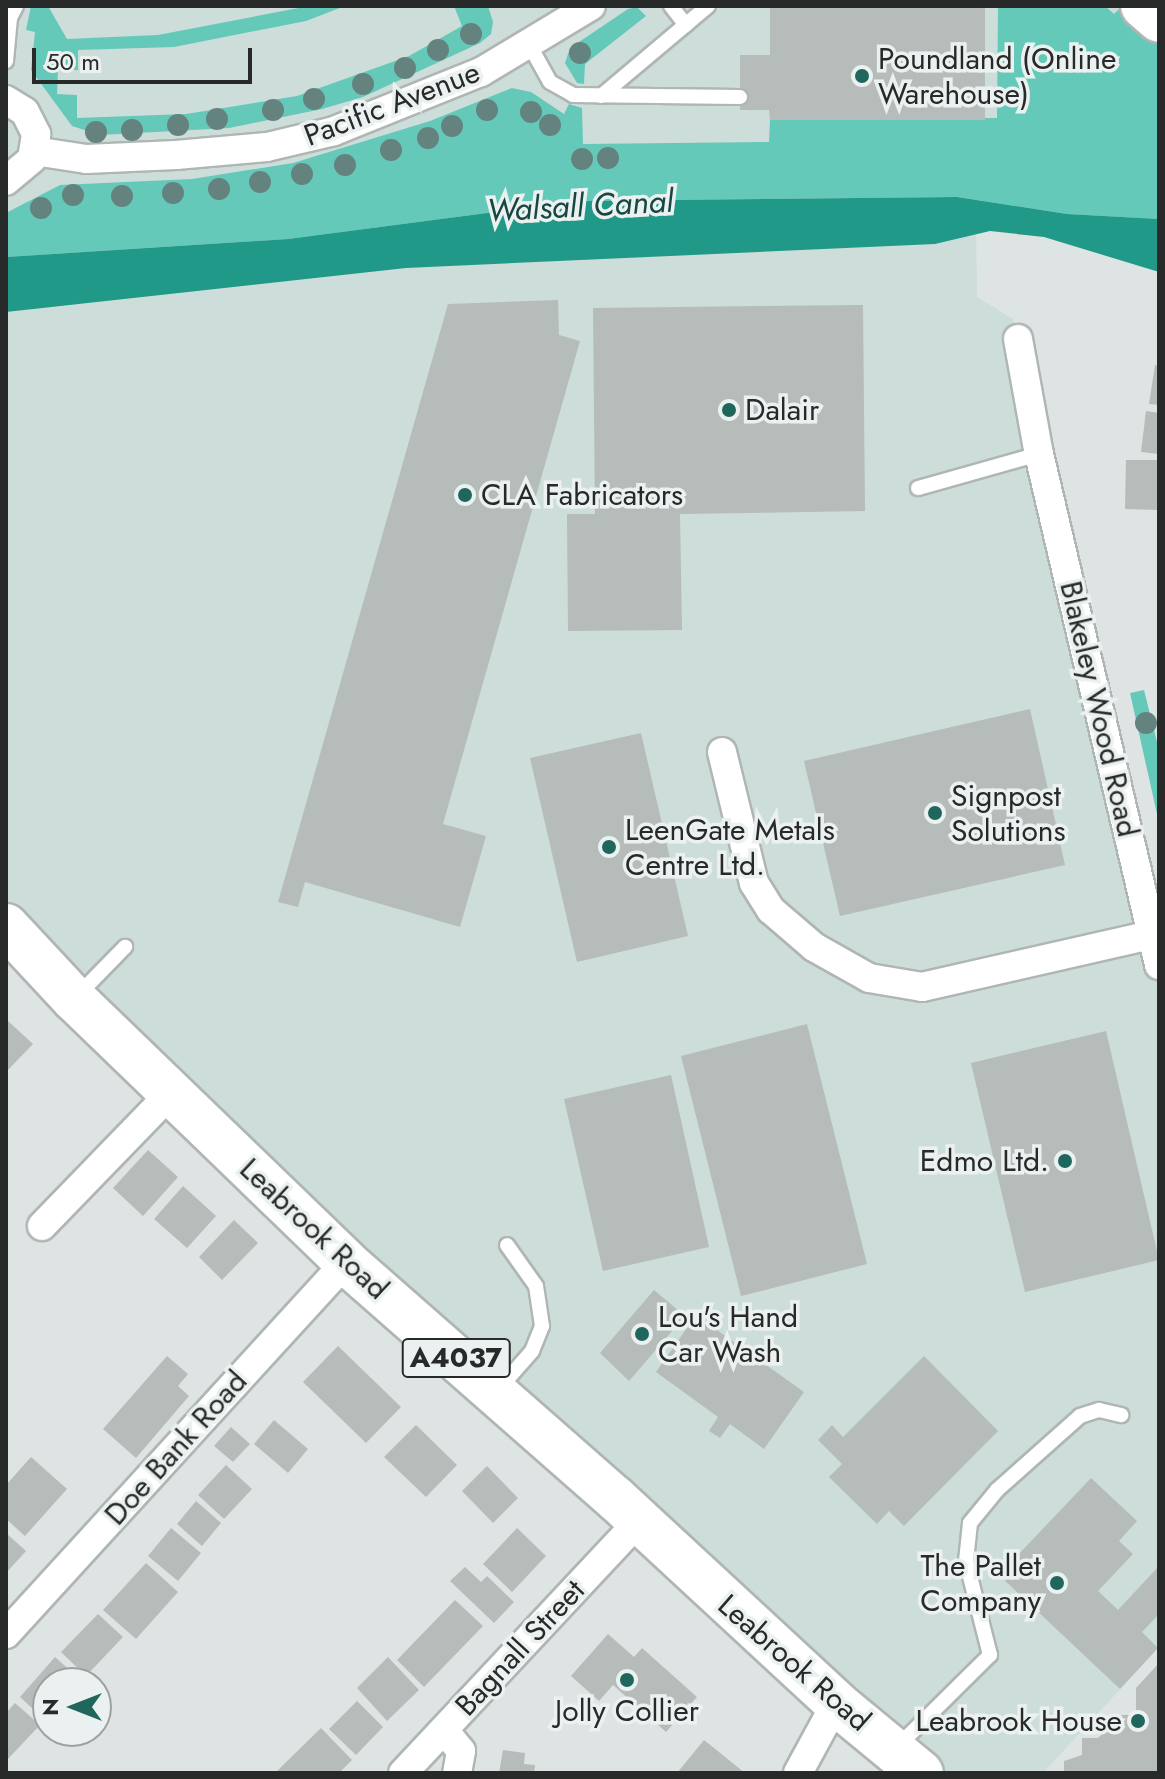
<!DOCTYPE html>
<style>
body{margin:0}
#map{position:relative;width:1165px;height:1779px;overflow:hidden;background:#dee4e3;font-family:Jost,sans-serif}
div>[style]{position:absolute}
.built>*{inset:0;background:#cdddd9}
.green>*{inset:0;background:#65c9b9}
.water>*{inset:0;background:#219989}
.building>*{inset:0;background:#b5bcba}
.roads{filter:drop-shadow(2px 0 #afb6b4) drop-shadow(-2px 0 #afb6b4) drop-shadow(0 2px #afb6b4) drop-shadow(0 -2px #afb6b4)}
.service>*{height:14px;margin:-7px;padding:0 7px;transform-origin:7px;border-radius:7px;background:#fff}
.minor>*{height:28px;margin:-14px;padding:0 14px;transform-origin:14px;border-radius:14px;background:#fff}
.primary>*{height:44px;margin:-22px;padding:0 22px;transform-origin:22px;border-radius:22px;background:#fff}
.trunk>*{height:44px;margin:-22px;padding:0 22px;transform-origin:22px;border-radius:22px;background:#fff}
.trees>*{width:22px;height:22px;margin:-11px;border-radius:50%;background:#64837f}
.dots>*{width:22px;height:22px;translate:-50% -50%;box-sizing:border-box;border:4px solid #ebf1f0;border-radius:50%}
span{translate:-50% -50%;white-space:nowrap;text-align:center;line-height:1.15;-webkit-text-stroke:7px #ebf1f0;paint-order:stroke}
.shield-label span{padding:2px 6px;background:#ebf1f0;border:2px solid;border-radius:6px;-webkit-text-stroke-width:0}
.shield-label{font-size:28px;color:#272a29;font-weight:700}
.poi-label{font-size:30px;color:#272a29}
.left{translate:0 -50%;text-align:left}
.right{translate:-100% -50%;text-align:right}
.street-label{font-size:30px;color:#272a29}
.water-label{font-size:32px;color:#174740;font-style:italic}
.frame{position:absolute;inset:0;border:8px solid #272a29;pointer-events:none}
.north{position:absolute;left:32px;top:1667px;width:80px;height:80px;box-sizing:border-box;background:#ebf1f0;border:2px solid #9da1a0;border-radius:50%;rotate:270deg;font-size:22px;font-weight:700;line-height:32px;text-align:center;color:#272a29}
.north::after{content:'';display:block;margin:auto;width:28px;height:36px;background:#1f675c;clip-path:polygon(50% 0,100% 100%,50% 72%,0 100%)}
.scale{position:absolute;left:32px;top:48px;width:220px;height:36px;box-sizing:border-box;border:4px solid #272a29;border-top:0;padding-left:10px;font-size:24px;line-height:28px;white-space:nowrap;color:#272a29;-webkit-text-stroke:6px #ebf1f0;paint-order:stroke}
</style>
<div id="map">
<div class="built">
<div style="clip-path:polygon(6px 6px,1159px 6px,1159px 242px,976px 225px,977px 297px,1013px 319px,1018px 339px,1159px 965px,1159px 1647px,1043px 1773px,921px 1773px,6px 926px)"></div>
</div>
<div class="green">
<div style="clip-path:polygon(31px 6px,48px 6px,67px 39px,158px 35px,309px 6px,345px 6px,306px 21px,174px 47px,78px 50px,78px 70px,58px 70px,57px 94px,77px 95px,77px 118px,186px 114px,297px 96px,409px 56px,462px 26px,454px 6px,488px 6px,493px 22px,491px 34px,480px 43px,363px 97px,322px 109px,229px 128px,100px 135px,72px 126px,31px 70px,35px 32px,26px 30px)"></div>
<div style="clip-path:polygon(998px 6px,1105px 6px,1114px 14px,1121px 7px,1148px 29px,1159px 48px,1159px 219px,1067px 214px,957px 197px,579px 201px,288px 239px,6px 257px,6px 213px,60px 185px,192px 179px,293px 163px,430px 121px,512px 88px,531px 92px,564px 114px,569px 104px,582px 108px,583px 144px,769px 142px,770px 120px,997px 118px)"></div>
<div style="clip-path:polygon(628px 9px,637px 7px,646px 16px,585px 64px,584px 84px,577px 83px,565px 63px,570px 48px)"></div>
<div style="clip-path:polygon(1144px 690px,1159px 750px,1159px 823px,1130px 693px)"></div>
</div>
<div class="water">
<div style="clip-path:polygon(957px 197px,1067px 214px,1159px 219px,1159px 272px,1044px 237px,990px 231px,935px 244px,406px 268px,6px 312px,6px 257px,288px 239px,579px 201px)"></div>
</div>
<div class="building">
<div style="clip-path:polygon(770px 6px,985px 6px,985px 120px,770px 120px,769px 110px,740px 110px,740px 55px,770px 55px)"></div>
<div style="clip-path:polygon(558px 300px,559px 335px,580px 341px,443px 824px,486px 836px,460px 927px,305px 882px,298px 907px,278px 902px,448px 304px)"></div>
<div style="clip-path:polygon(863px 305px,865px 511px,680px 514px,682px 630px,568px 631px,567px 514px,595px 514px,593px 308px)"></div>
<div style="clip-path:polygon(1155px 365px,1159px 366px,1159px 405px,1149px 404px)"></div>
<div style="clip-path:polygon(1146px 411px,1159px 413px,1159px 454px,1141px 452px)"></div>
<div style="clip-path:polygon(1126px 460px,1159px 460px,1159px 510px,1125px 509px)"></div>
<div style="clip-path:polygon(1030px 709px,1065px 865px,840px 916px,804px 761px)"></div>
<div style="clip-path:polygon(641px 733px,688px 936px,577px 962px,530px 758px)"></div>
<div style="clip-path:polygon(8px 1021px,33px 1044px,6px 1072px,6px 1023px)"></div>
<div style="clip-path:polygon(807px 1024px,867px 1264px,741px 1296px,681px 1056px)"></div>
<div style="clip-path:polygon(1106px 1031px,1159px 1260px,1025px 1292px,971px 1063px)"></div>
<div style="clip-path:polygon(671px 1075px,709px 1247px,603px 1271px,564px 1099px)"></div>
<div style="clip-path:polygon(148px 1150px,178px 1177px,143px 1216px,113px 1188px)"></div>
<div style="clip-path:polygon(183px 1186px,216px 1216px,187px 1248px,154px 1219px)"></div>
<div style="clip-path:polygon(234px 1220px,258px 1243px,222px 1280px,199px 1257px)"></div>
<div style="clip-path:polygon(654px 1290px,685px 1316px,629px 1381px,600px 1353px)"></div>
<div style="clip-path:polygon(696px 1315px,804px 1392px,764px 1449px,730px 1424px,720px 1438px,709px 1431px,718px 1417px,656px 1372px)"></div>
<div style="clip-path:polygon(338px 1346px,401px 1407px,366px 1443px,303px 1382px)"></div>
<div style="clip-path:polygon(167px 1356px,188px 1374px,178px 1386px,189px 1396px,136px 1458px,103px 1429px)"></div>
<div style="clip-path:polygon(924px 1356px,998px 1431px,904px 1526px,889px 1511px,877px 1524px,829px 1477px,842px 1464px,818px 1440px,832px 1425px,843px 1437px)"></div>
<div style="clip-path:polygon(274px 1420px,308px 1449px,288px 1473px,254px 1444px)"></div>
<div style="clip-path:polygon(416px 1425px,457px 1465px,426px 1497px,384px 1457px)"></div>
<div style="clip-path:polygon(231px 1427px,250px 1444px,233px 1462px,214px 1446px)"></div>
<div style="clip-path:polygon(31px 1457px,67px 1489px,25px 1536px,6px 1519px,6px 1485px)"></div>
<div style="clip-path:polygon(226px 1465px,252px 1489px,224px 1519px,198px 1495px)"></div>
<div style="clip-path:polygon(487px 1466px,518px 1498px,493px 1523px,462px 1491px)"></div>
<div style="clip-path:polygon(1091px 1478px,1137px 1521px,1119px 1541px,1133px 1554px,1098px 1591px,1118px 1610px,1159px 1566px,1159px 1614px,1142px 1632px,1158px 1648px,1120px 1689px,999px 1575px)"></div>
<div style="clip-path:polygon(196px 1501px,221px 1523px,202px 1546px,177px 1524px)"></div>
<div style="clip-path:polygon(171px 1528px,201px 1553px,178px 1581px,148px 1556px)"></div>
<div style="clip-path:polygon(517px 1528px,546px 1556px,512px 1592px,483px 1564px)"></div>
<div style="clip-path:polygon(6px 1533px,26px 1551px,6px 1573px)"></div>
<div style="clip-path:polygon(146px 1563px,178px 1592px,136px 1639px,103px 1610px)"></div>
<div style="clip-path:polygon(465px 1567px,481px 1582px,487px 1576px,514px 1602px,494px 1623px,450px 1581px)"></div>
<div style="clip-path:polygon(455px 1600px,483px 1626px,424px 1687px,397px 1660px)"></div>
<div style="clip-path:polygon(98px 1614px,123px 1637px,86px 1676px,61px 1652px)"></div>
<div style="clip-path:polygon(608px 1634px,634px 1657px,642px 1648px,697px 1697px,666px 1732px,613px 1685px,599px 1701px,571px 1676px)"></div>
<div style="clip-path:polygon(55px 1657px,84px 1683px,48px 1683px,46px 1721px,20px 1697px)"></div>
<div style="clip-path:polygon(388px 1657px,419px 1690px,387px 1721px,357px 1688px)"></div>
<div style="clip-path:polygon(1159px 1663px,1159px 1773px,1064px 1773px,1064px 1761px,1082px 1755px,1082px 1738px,1098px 1738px,1122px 1715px,1136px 1715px,1136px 1688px)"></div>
<div style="clip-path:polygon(357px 1701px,383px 1727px,356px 1755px,329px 1729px)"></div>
<div style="clip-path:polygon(15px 1703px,40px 1725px,6px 1761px,6px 1713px)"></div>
<div style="clip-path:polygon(321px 1728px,352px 1760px,339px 1773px,275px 1773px)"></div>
<div style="clip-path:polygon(704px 1740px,745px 1773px,677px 1773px)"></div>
<div style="clip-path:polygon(503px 1750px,525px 1753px,524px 1764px,535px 1765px,534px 1773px,499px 1773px)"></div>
</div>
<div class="roads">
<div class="service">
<div style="left:671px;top:6px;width:24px;rotate:52deg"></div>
<div style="left:530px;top:46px;width:41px;rotate:60.9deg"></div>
<div style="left:550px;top:82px;width:26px;rotate:29deg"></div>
<div style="left:573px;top:95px;width:167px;rotate:0.7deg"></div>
<div style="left:6px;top:61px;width:43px;rotate:-84.7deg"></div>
<div style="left:10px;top:18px;width:13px;rotate:-63deg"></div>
<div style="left:601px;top:96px;width:140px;rotate:-40.1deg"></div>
<div style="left:918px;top:488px;width:126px;rotate:-15.7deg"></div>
<div style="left:77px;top:996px;width:69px;rotate:-45.6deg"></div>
<div style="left:498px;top:1390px;width:52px;rotate:-48.9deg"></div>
<div style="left:532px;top:1351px;width:27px;rotate:-68deg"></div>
<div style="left:542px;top:1326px;width:40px;rotate:-98.5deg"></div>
<div style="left:536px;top:1286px;width:50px;rotate:-125.3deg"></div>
<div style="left:897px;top:1747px;width:131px;rotate:-44.7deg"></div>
<div style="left:990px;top:1655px;width:97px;rotate:-104.3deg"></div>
<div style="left:966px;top:1561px;width:38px;rotate:-84deg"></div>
<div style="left:970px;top:1523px;width:43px;rotate:-50.7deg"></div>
<div style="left:997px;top:1490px;width:111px;rotate:-41.7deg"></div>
<div style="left:1080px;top:1416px;width:20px;rotate:-18deg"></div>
<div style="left:1099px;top:1410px;width:23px;rotate:13deg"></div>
</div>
<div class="minor">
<div style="left:6px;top:100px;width:22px;rotate:32deg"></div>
<div style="left:25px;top:112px;width:25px;rotate:63deg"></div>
<div style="left:36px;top:134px;width:25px;rotate:99deg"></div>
<div style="left:32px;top:159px;width:34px;rotate:140deg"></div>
<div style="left:34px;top:151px;width:53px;rotate:8.7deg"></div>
<div style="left:86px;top:159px;width:90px;rotate:-2.5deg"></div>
<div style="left:176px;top:155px;width:91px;rotate:-5deg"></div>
<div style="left:267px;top:147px;width:69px;rotate:-13.4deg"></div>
<div style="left:334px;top:131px;width:158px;rotate:-21.9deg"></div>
<div style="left:481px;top:72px;width:128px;rotate:-31deg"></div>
<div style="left:1018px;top:339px;width:117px;rotate:79.7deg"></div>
<div style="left:1039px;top:454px;width:525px;rotate:76.78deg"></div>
<div style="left:722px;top:752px;width:135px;rotate:76.3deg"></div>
<div style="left:754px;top:883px;width:32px;rotate:58deg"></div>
<div style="left:771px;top:910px;width:57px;rotate:40.7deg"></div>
<div style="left:814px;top:947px;width:63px;rotate:29.4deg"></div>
<div style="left:869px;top:978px;width:54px;rotate:9.6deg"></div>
<div style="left:922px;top:987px;width:243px;rotate:-12.8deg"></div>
<div style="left:42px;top:1226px;width:185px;rotate:-45.9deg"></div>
<div style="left:6px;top:1634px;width:504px;rotate:-47.57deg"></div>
<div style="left:444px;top:1730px;width:27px;rotate:51deg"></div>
<div style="left:461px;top:1751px;width:22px;rotate:100deg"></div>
<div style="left:403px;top:1773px;width:342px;rotate:-46.9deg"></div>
<div style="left:798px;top:1773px;width:80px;rotate:-61.5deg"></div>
</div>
<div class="primary">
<div style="left:6px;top:926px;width:100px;rotate:47deg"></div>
<div style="left:74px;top:999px;width:378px;rotate:44deg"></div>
<div style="left:346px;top:1262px;width:358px;rotate:41.3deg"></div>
<div style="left:615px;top:1498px;width:301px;rotate:42.8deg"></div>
<div style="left:836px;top:1703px;width:110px;rotate:39.5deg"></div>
</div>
<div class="trunk">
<div style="left:1143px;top:6px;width:21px;rotate:41deg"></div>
</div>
</div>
<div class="trees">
<div style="left:471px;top:34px"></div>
<div style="left:438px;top:50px"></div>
<div style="left:580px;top:53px"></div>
<div style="left:405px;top:68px"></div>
<div style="left:363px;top:84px"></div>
<div style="left:314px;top:99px"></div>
<div style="left:273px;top:110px"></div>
<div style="left:487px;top:110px"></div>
<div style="left:531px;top:112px"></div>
<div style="left:217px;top:119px"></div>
<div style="left:178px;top:125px"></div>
<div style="left:550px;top:125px"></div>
<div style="left:452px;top:126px"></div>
<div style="left:132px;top:130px"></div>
<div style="left:96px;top:132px"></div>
<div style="left:428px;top:138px"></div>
<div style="left:391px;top:150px"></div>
<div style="left:608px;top:158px"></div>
<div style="left:582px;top:159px"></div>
<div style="left:345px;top:165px"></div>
<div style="left:302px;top:174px"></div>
<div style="left:260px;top:182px"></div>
<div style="left:219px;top:189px"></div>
<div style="left:173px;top:193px"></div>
<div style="left:73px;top:195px"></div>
<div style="left:122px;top:196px"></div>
<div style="left:41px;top:208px"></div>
<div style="left:1146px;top:723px"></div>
</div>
<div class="dots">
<div style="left:862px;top:76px;background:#1f675c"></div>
<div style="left:729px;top:410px;background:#1f675c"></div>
<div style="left:465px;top:495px;background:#1f675c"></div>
<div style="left:935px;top:813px;background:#1f675c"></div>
<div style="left:609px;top:847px;background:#1f675c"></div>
<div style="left:1065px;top:1161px;background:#1f675c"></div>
<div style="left:642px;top:1334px;background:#1f675c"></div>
<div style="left:1057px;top:1583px;background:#1f675c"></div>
<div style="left:627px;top:1680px;background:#1f675c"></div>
<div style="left:1138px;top:1721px;background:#1f675c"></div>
</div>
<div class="shield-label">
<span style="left:456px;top:1358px">A4037</span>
</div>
<div class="poi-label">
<span class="left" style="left:878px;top:76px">Poundland (Online<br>Warehouse)</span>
<span class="left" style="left:745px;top:410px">Dalair</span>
<span class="left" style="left:481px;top:495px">CLA Fabricators</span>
<span class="left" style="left:951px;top:813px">Signpost<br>Solutions</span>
<span class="left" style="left:625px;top:847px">LeenGate Metals<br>Centre Ltd.</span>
<span class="right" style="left:1049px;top:1161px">Edmo Ltd.</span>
<span class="left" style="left:658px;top:1334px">Lou's Hand<br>Car Wash</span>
<span class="right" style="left:1041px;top:1583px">The Pallet<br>Company</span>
<span style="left:627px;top:1711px">Jolly Collier</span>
<span class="right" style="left:1122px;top:1721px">Leabrook House</span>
</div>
<div class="street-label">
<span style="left:392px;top:104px;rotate:-21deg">Pacific Avenue</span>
<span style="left:1099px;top:709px;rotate:77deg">Blakeley Wood Road</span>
<span style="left:314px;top:1229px;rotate:43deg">Leabrook Road</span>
<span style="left:176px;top:1448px;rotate:-48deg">Doe Bank Road</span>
<span style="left:520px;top:1648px;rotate:-47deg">Bagnall Street</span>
<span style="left:794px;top:1663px;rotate:41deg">Leabrook Road</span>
</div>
<div class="water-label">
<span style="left:580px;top:206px;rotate:-3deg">Walsall Canal</span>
</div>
<div class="frame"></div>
<div class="north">N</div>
<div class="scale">50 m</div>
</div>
